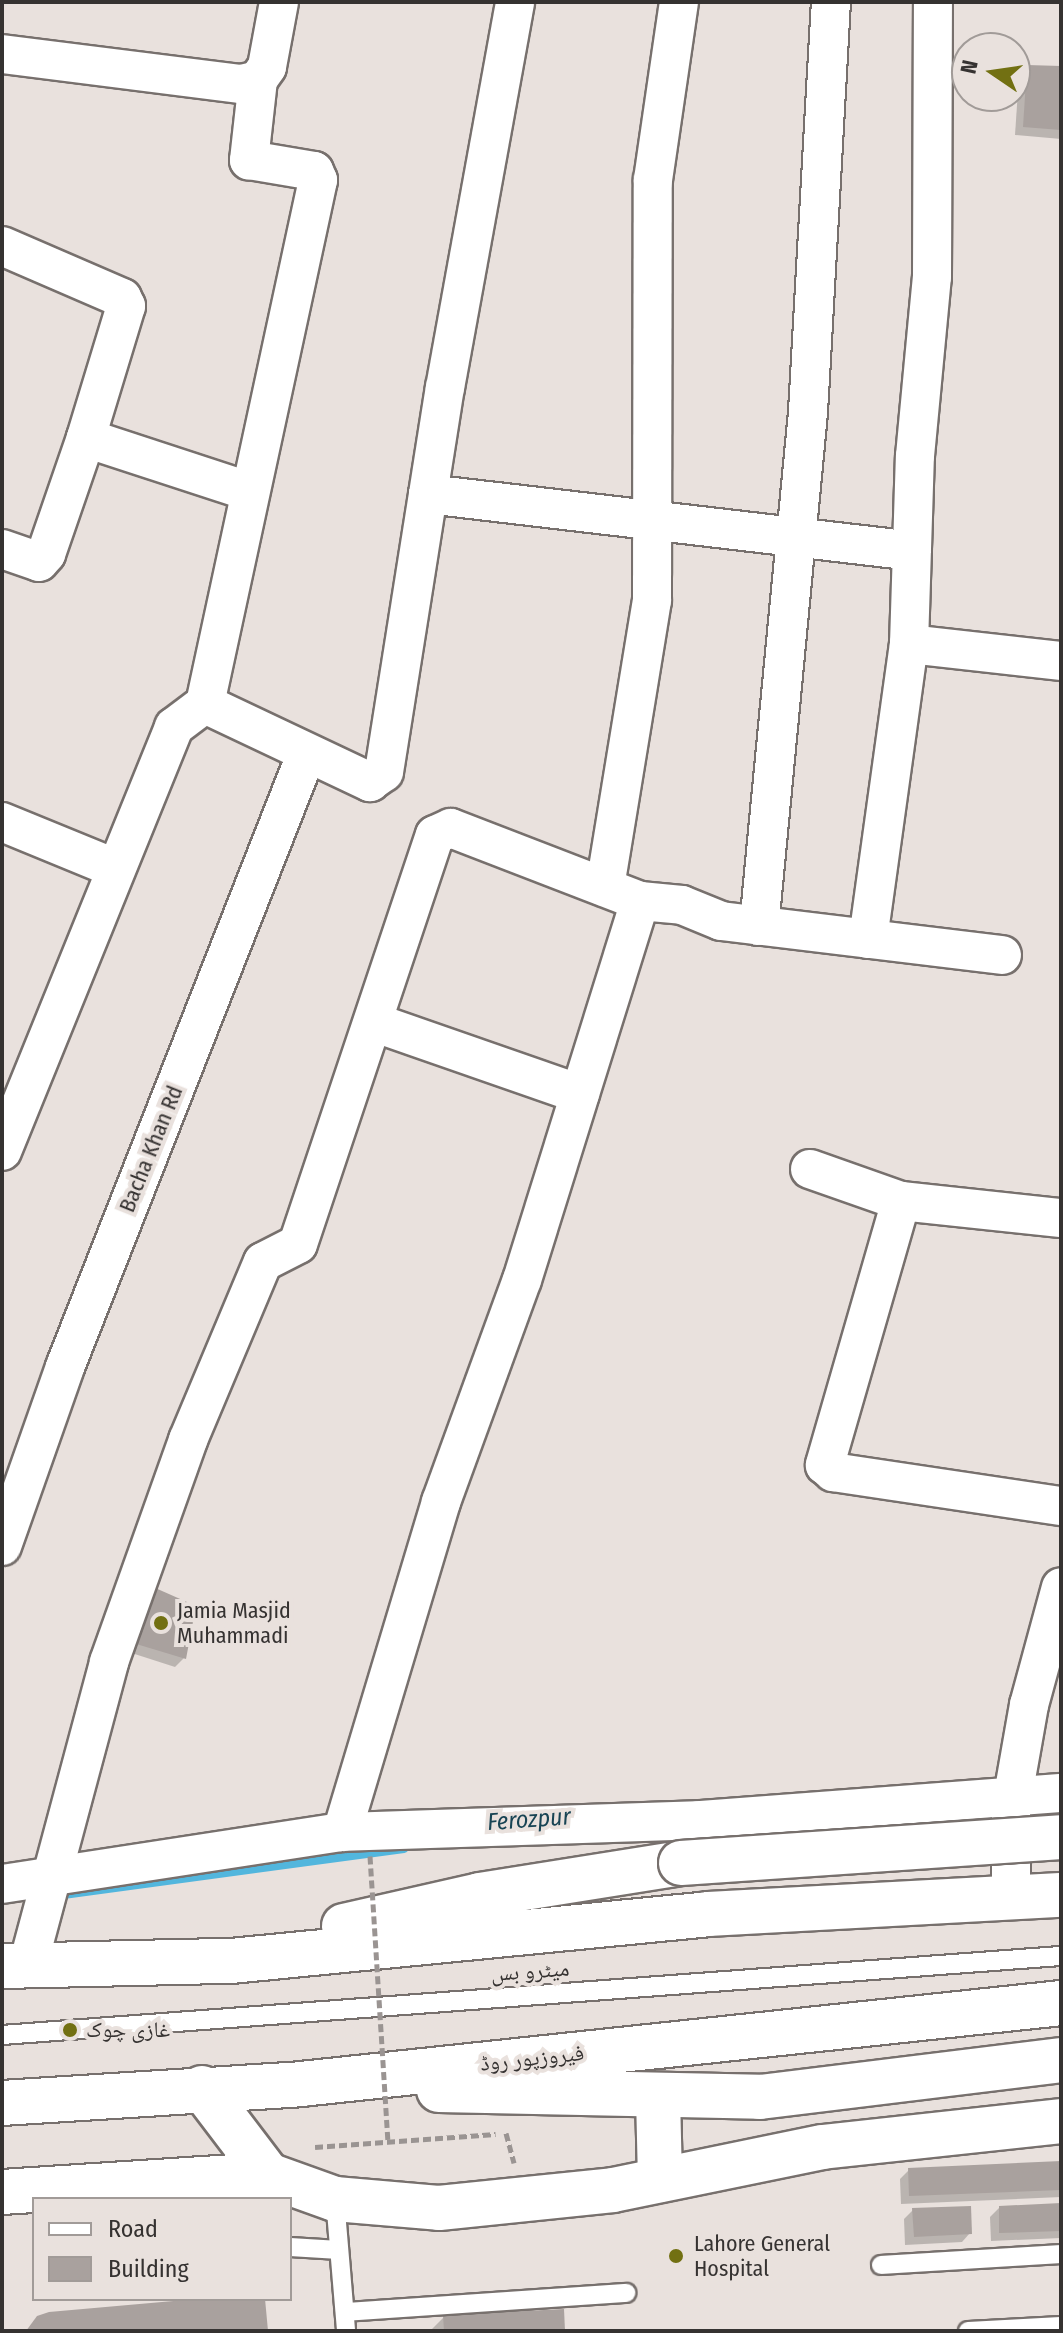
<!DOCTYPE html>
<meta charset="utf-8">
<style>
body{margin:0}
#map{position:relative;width:1063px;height:2333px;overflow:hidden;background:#e9e1dd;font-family:"Fira Sans Condensed","Noto Naskh Arabic",sans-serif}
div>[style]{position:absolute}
.shadow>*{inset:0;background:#0003}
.stream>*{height:10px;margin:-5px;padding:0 5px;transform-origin:5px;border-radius:5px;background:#52b6dd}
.building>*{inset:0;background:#a9a19e}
.path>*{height:5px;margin-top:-2.5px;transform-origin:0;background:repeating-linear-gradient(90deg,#9a9492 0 8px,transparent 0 12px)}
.roads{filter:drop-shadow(2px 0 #77706d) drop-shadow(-2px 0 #77706d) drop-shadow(0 2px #77706d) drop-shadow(0 -2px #77706d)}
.lane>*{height:18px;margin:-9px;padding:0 9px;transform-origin:9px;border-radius:9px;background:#fff}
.street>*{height:38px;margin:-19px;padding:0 19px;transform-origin:19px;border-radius:19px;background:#fff}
.secondary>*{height:44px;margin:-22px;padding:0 22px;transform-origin:22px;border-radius:22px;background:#fff}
.primary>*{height:44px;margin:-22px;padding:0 22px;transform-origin:22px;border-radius:22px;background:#fff}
.path-bridge>*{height:5px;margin-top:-2.5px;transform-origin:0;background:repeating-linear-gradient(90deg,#9a9492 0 8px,transparent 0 12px)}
.bridges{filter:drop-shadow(2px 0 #77706d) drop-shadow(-2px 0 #77706d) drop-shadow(0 2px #77706d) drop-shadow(0 -2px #77706d)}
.primary-bridge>*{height:44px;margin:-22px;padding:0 22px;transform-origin:22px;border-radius:22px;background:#fff}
.dots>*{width:22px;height:22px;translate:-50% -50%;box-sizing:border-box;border:4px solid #e9e1dd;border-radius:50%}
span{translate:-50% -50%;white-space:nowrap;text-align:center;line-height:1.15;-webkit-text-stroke:8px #e9e1dd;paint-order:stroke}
.street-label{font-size:22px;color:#353231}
.poi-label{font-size:22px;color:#353231}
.left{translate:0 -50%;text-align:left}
.water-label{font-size:24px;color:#184454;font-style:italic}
.frame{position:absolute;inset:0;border:4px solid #353231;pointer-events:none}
.legend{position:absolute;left:32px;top:2197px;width:260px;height:104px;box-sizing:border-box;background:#e9e1dd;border:2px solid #a19b98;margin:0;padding:10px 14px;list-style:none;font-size:24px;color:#353231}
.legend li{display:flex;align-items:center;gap:16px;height:40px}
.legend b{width:40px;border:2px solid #a19b98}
.north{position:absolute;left:951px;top:32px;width:80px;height:80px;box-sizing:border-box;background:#e9e1dd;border:2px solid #a19b98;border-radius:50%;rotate:283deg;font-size:22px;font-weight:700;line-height:32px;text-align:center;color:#353231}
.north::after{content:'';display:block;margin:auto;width:28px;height:36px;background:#727012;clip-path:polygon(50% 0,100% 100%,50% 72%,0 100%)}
</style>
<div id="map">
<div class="shadow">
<div style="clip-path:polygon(1028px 67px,1061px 68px,1061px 139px,1015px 135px,1019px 75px)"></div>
<div style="clip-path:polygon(136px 1595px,184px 1658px,175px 1667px,116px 1648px)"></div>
<div style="clip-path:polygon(1061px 2163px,1061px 2197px,901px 2204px,900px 2179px,909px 2170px)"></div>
<div style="clip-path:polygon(1061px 2205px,1061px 2238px,991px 2241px,990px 2217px,999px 2208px)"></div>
<div style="clip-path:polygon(913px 2210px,970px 2233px,962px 2242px,905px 2245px,904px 2219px)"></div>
<div style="clip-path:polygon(444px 2317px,563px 2331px,430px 2331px)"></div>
</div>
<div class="stream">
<div style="left:56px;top:1895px;width:351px;rotate:-7.7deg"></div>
</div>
<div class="building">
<div style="clip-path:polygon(1027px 65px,1061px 66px,1061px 130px,1023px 127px)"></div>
<div style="clip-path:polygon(144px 1583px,196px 1606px,186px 1659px,123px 1640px)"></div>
<div style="clip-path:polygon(1061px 2161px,1061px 2190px,909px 2196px,908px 2168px)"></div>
<div style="clip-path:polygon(1061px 2203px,1061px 2231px,999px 2233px,999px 2206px)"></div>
<div style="clip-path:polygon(971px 2206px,972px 2234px,914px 2237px,912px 2208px)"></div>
<div style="clip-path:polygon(196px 2299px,265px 2299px,268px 2331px,26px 2331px,37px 2316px,49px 2312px)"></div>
<div style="clip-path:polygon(564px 2309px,565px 2331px,444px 2331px,443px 2315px)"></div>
</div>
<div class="path">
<div style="left:506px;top:2133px;width:31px;rotate:75deg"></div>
<div style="left:315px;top:2147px;width:181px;rotate:-4.1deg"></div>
</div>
<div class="roads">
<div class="lane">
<div style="left:2px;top:2035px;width:1062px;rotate:-4.27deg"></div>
<div style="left:335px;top:2199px;width:132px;rotate:85.2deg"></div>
<div style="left:290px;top:2247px;width:49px;rotate:3.5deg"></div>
<div style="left:881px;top:2265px;width:180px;rotate:-3.5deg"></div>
<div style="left:345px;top:2312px;width:282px;rotate:-3.9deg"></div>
<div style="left:968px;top:2331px;width:93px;rotate:-3.1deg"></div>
</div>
<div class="street">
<div style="left:279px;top:2px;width:66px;rotate:100.5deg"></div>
<div style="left:267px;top:67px;width:16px;rotate:125deg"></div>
<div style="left:258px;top:80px;width:81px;rotate:96.4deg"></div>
<div style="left:249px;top:160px;width:66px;rotate:9.6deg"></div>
<div style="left:314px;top:171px;width:10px;rotate:66deg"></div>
<div style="left:318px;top:180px;width:536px;rotate:102.17deg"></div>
<div style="left:205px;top:704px;width:183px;rotate:25.3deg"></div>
<div style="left:370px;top:782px;width:17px;rotate:-36deg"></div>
<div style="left:384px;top:772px;width:389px;rotate:-81deg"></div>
<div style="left:445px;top:388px;width:392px;rotate:-79.7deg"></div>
<div style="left:2px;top:54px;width:241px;rotate:7.2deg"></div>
<div style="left:241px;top:84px;width:17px;rotate:-13deg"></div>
<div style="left:2px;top:246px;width:131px;rotate:23.4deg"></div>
<div style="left:122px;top:298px;width:9px;rotate:63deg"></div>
<div style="left:126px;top:306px;width:138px;rotate:106.9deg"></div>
<div style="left:86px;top:438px;width:170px;rotate:18.1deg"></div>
<div style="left:428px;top:494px;width:487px;rotate:6.7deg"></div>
<div style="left:2px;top:549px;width:39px;rotate:19deg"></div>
<div style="left:39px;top:562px;width:11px;rotate:-49deg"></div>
<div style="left:46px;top:554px;width:123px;rotate:-71deg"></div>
<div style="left:909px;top:644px;width:153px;rotate:6.4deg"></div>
<div style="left:2px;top:822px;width:121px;rotate:22.3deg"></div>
<div style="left:605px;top:887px;width:290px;rotate:-80.7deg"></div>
<div style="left:652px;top:601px;width:421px;rotate:-89.9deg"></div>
<div style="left:653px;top:180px;width:180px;rotate:-81.7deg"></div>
<div style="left:759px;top:926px;width:516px;rotate:-84.55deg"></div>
<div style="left:808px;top:412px;width:411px;rotate:-86.8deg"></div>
<div style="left:868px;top:939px;width:298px;rotate:-82.1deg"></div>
<div style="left:909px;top:644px;width:188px;rotate:-88.2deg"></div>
<div style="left:915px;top:456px;width:180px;rotate:-84.6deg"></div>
<div style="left:932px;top:277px;width:275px;rotate:-89.8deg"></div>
<div style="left:373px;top:1022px;width:219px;rotate:19.2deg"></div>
<div style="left:2px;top:1151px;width:458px;rotate:-67.9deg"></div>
<div style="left:174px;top:727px;width:39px;rotate:-37deg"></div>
<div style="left:810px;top:1169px;width:96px;rotate:19.4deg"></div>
<div style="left:901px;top:1201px;width:161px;rotate:6.1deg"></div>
<div style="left:901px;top:1201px;width:275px;rotate:106.1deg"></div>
<div style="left:825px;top:1465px;width:11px;rotate:41deg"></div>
<div style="left:833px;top:1472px;width:231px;rotate:8.5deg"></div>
<div style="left:2px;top:1546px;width:190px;rotate:-70.6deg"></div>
<div style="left:65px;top:1367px;width:658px;rotate:-68.51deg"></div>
<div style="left:342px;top:1832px;width:345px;rotate:-73.3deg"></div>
<div style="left:441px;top:1502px;width:236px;rotate:-70deg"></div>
<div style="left:522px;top:1280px;width:397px;rotate:-72.7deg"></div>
<div style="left:640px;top:901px;width:42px;rotate:5.4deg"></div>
<div style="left:682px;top:905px;width:42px;rotate:22.3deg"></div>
<div style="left:721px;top:921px;width:283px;rotate:6.9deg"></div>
<div style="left:2px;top:1884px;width:344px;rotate:-8.7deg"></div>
<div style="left:342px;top:1832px;width:358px;rotate:-1.9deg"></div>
<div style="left:700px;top:1820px;width:362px;rotate:-4.3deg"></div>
<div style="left:1011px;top:1899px;width:92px;rotate:-90deg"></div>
<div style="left:1011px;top:1807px;width:104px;rotate:-80deg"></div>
<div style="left:1029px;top:1705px;width:122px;rotate:-74.8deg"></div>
<div style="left:28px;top:1965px;width:314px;rotate:-75deg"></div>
<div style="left:109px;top:1662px;width:236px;rotate:-70.4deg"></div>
<div style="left:188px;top:1440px;width:193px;rotate:-67.2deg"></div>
<div style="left:263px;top:1262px;width:39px;rotate:-27deg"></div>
<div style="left:298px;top:1244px;width:431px;rotate:-71.5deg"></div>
<div style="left:435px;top:835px;width:17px;rotate:-24deg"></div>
<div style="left:451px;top:828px;width:203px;rotate:21.1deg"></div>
</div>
<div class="secondary">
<div style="left:202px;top:2088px;width:109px;rotate:52.8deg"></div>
<div style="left:268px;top:2175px;width:71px;rotate:19.7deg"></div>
<div style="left:335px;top:2199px;width:104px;rotate:4.9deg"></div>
<div style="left:439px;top:2208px;width:175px;rotate:-5.9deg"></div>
<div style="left:613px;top:2190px;width:213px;rotate:-11.6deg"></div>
<div style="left:822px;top:2147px;width:240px;rotate:-6.2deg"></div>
<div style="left:2px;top:2192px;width:267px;rotate:-3.7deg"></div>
</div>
<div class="primary">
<div style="left:344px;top:1926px;width:139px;rotate:-12.8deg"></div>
<div style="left:480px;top:1895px;width:204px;rotate:-9deg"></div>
<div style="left:2px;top:1966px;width:229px;rotate:-1.3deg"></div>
<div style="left:231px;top:1961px;width:478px;rotate:-5.6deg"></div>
<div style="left:707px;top:1914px;width:355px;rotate:-3.1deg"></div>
<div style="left:439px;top:2090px;width:321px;rotate:1.2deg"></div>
<div style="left:760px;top:2097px;width:303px;rotate:-7deg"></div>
<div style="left:658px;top:2097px;width:83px;rotate:88.6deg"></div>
<div style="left:2px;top:2103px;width:300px;rotate:-3.6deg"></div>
<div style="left:301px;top:2084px;width:764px;rotate:-6.08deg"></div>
</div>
</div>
<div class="path-bridge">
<div style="left:370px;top:1856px;width:287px;rotate:86.4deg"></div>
</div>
<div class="bridges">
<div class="primary-bridge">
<div style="left:681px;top:1863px;width:381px;rotate:-3.9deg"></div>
</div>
</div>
<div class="dots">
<div style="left:161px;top:1623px;background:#727012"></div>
<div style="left:70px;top:2030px;background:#727012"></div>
<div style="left:676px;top:2256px;background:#727012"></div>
</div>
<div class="street-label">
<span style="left:151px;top:1149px;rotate:-68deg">Bacha Khan Rd</span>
<span style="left:530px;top:1971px;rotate:-4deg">میٹرو بس</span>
<span style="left:532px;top:2058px;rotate:-6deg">فیروزپور روڈ</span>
</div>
<div class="poi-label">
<span class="left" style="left:177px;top:1623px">Jamia Masjid<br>Muhammadi</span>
<span class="left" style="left:86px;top:2030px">غازی چوک</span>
<span class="left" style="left:694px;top:2256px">Lahore General<br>Hospital</span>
</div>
<div class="water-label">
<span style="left:529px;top:1820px;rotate:-4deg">Ferozpur</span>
</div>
<div class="frame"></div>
<ul class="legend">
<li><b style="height:10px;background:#fff"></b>Road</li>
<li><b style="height:22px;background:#a9a19e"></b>Building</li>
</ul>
<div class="north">N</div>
</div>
